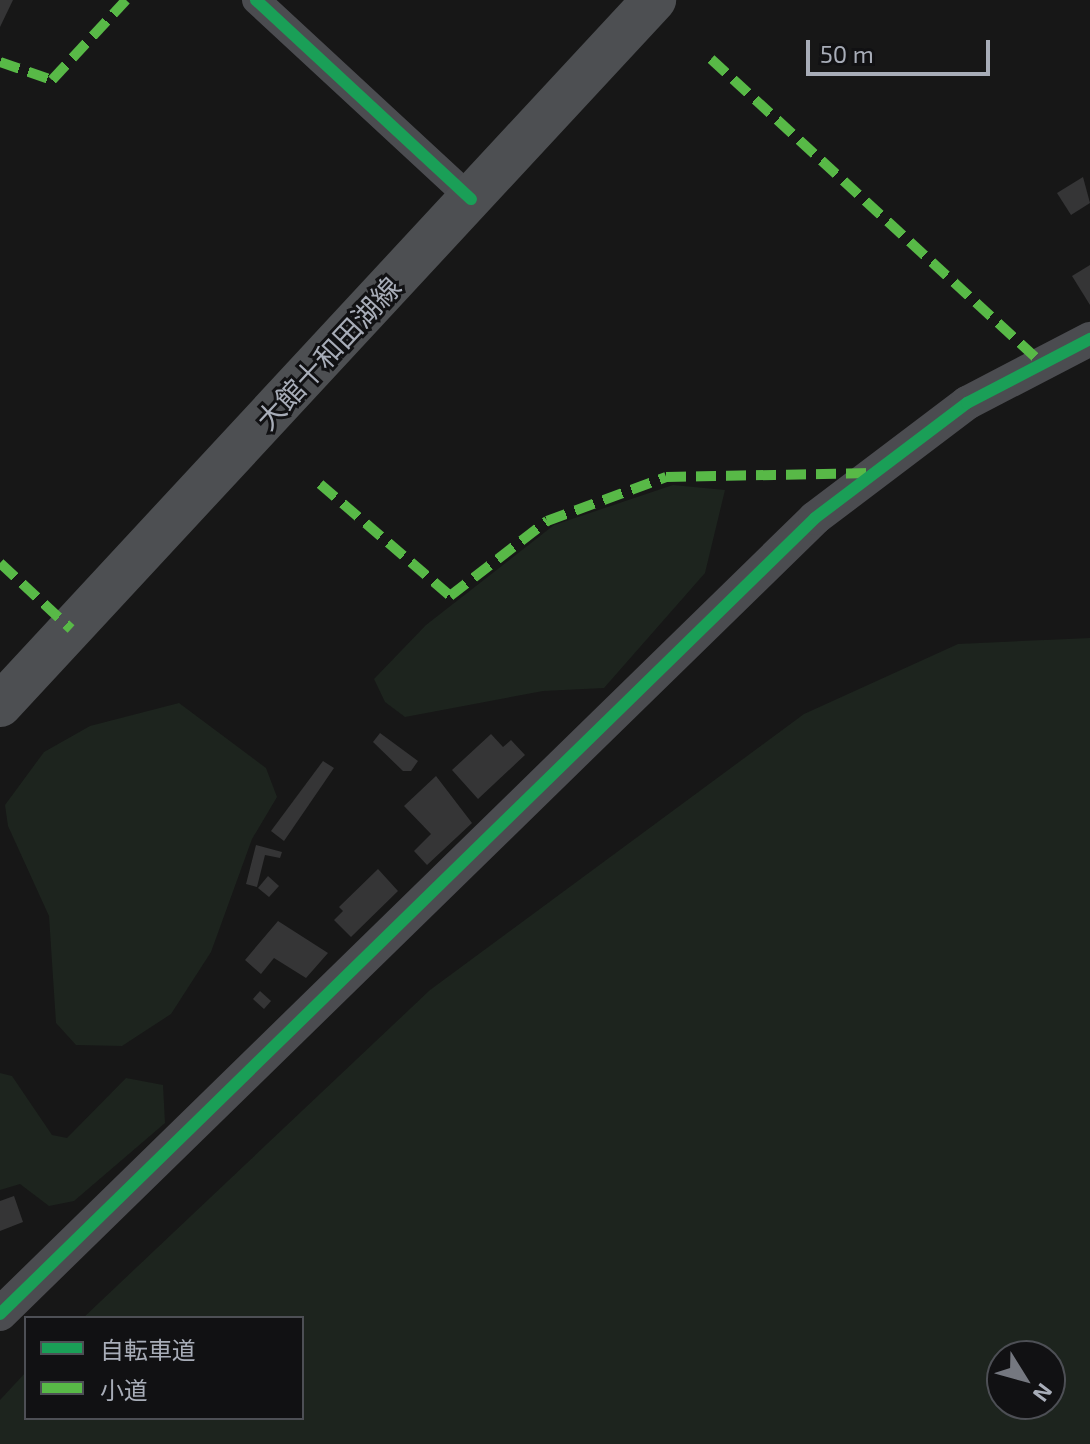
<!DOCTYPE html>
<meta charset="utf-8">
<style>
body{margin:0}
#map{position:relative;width:1090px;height:1444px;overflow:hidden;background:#171717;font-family:"Exo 2","Noto Sans JP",sans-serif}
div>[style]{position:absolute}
.green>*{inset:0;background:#1d241e}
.building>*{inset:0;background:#353536}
.minor>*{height:28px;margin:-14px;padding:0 14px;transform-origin:14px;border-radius:14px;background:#4b4c50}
.tertiary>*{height:34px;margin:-17px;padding:0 17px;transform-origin:17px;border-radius:17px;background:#4b4c50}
.primary>*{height:44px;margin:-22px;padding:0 22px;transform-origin:22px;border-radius:22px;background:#4d4f52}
.quiet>*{height:10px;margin-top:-5px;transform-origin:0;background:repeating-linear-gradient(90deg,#58b947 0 20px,transparent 0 30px)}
.cycleway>*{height:12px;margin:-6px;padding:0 6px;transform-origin:6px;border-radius:6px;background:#1a9f57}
span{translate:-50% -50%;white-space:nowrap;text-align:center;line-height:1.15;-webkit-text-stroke:6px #111113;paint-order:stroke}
.street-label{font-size:28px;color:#a8adb8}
.legend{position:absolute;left:24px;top:1316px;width:280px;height:104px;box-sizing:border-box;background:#111113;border:2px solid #4d4f55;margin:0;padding:10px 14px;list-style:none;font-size:24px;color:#a8adb8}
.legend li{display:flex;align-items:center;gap:16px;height:40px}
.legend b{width:40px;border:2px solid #4d4f55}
.north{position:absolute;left:986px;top:1340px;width:80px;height:80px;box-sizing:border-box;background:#111113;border:2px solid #4d4f55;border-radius:50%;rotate:127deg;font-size:22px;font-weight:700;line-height:32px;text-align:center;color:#a8adb8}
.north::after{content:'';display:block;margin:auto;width:28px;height:36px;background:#757880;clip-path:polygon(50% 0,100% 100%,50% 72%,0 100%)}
.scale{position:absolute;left:806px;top:40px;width:184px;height:36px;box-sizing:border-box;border:4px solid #a8adb8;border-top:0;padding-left:10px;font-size:24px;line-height:28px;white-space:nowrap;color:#a8adb8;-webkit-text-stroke:6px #111113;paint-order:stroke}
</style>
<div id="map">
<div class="green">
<div style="clip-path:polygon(673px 485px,725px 490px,705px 573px,604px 688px,543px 691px,405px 717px,385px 702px,374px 679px,426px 625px,554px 525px)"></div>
<div style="clip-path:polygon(evenodd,1090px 638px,1090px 1444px,0 1444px,0 1400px,26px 1372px,26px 1418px,302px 1418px,302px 1318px,83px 1318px,430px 990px,804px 714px,958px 644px,1090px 638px,1050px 1356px,1050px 1404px,1002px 1404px,1002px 1356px,1050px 1356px)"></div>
<div style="clip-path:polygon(179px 703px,266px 768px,277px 797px,252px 839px,211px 952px,171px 1014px,122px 1046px,76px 1045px,56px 1023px,49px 916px,8px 826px,5px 805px,44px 752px,90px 726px)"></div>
<div style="clip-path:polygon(0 1073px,12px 1076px,52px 1135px,67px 1138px,126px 1078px,163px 1085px,165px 1123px,74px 1201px,49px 1206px,20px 1184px,0 1190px)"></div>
</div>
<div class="building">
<div style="clip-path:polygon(0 0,13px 0,0 27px)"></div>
<div style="clip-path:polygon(1083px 177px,1090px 203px,1071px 215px,1057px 193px)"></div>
<div style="clip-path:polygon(1090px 265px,1090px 305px,1072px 276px)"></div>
<div style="clip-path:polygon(380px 733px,418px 761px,411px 771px,403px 771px,373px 742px)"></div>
<div style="clip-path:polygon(491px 734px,503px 747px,511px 740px,525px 755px,478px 799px,452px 770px)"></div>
<div style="clip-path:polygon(323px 761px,334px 768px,284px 841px,271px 831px)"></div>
<div style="clip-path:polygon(436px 776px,472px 823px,427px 865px,414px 851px,431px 834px,404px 806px)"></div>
<div style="clip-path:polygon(256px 845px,282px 852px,280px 858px,265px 855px,257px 887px,246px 884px)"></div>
<div style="clip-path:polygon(378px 869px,398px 891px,351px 937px,334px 920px,343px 911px,339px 907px)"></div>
<div style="clip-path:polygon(268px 876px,279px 886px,269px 897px,258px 888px)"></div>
<div style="clip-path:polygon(278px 921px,328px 953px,306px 978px,274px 958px,261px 974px,245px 960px)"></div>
<div style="clip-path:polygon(260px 991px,271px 1001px,264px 1009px,253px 999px)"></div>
<div style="clip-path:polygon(14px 1196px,23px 1222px,0 1231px,0 1201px)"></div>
</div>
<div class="minor">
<div style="left:256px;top:0;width:293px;rotate:42.8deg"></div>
</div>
<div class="tertiary">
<div style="left:0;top:1314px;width:1139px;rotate:-44.32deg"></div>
<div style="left:815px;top:518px;width:191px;rotate:-37.1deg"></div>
<div style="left:967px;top:403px;width:139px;rotate:-27.5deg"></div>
</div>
<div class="primary">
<div style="left:0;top:705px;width:962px;rotate:-47.15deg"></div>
</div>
<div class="quiet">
<div style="left:711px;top:59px;width:449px;rotate:42.6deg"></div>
<div style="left:0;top:62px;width:55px;rotate:19.1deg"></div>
<div style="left:52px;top:80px;width:109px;rotate:-47.2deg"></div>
<div style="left:320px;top:484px;width:172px;rotate:40.7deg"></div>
<div style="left:450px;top:596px;width:123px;rotate:-37.7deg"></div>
<div style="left:547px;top:521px;width:127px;rotate:-20.3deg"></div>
<div style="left:666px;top:477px;width:206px;rotate:-1.1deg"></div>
<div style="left:0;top:563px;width:97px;rotate:42.9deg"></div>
</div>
<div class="cycleway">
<div style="left:256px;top:0;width:293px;rotate:42.8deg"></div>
<div style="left:0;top:1314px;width:1139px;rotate:-44.32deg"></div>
<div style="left:815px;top:518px;width:191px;rotate:-37.1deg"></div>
<div style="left:967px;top:403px;width:139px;rotate:-27.5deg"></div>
</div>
<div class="street-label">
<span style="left:328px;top:353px;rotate:-47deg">大館十和田湖線</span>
</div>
<ul class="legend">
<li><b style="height:10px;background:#1a9f57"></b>自転車道</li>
<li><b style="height:10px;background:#58b947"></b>小道</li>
</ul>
<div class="north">N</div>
<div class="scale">50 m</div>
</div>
